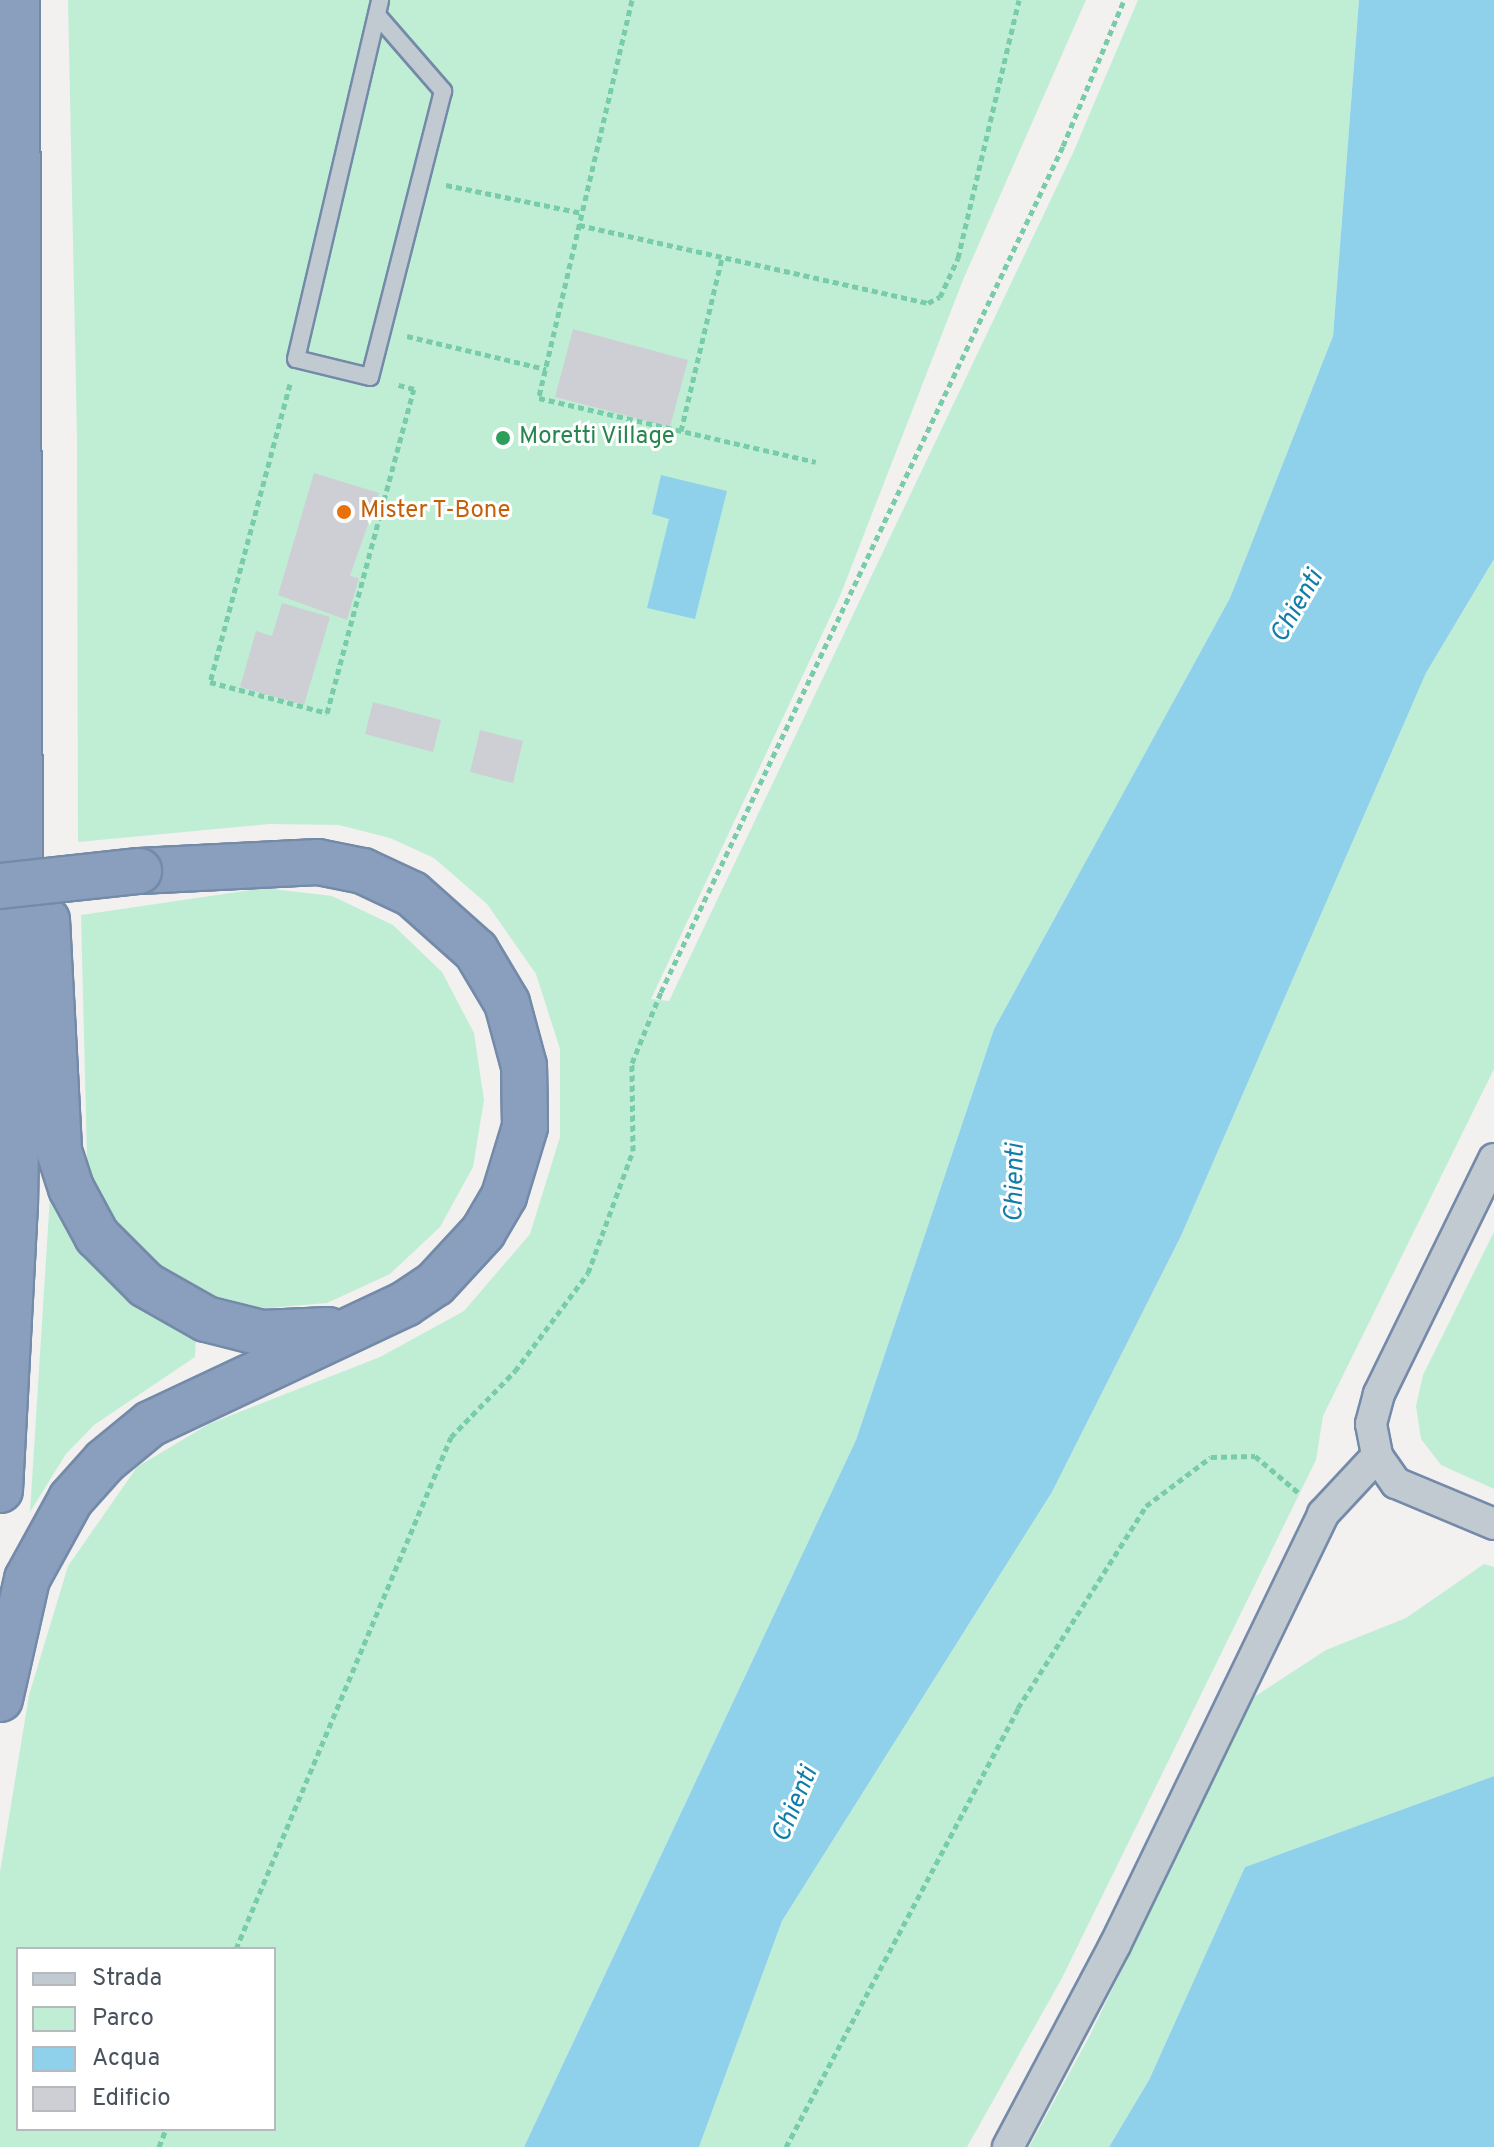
<!DOCTYPE html>
<style>
body{margin:0}
#map{position:relative;width:1494px;height:2147px;overflow:hidden;background:#f3f0f0;font-family:Overpass,sans-serif}
div>[style]{position:absolute}
.green>*{inset:0;background:#c0eed5}
.water>*{inset:0;background:#8fd1ea}
.building>*{inset:0;background:#cdcfd5}
.path>*{height:5px;margin-top:-2.5px;transform-origin:0;background:repeating-linear-gradient(90deg,#79cca9 0 6px,transparent 0 10px)}
.roads{filter:drop-shadow(2px 0 #748aa9) drop-shadow(-2px 0 #748aa9) drop-shadow(0 2px #748aa9) drop-shadow(0 -2px #748aa9)}
.lane>*{height:16px;margin:-8px;padding:0 8px;transform-origin:8px;border-radius:8px;background:#c1c9d1}
.street>*{height:30px;margin:-15px;padding:0 15px;transform-origin:15px;border-radius:15px;background:#c1c9d1}
.highway>*{height:44px;margin:-22px;padding:0 22px;transform-origin:22px;border-radius:22px;background:#899fbd}
.bridges{filter:drop-shadow(2px 0 #748aa9) drop-shadow(-2px 0 #748aa9) drop-shadow(0 2px #748aa9) drop-shadow(0 -2px #748aa9)}
.highway-bridge>*{height:44px;margin:-22px;padding:0 22px;transform-origin:22px;border-radius:22px;background:#899fbd}
.dots>*{width:22px;height:22px;translate:-50% -50%;box-sizing:border-box;border:4px solid #fff;border-radius:50%}
span{translate:-50% -50%;white-space:nowrap;text-align:center;line-height:1.15;-webkit-text-stroke:6px #fff;paint-order:stroke}
.leisure-label{font-size:24px;color:#27864d}
.left{translate:0 -50%;text-align:left}
.food-label{font-size:24px;color:#c56008}
.water-label{font-size:26px;color:#107ea9;font-style:italic}
.legend{position:absolute;left:16px;top:1947px;width:260px;height:184px;box-sizing:border-box;background:#fff;border:2px solid #b6babe;margin:0;padding:10px 14px;list-style:none;font-size:24px;color:#48525d}
.legend li{display:flex;align-items:center;gap:16px;height:40px}
.legend b{width:40px;border:2px solid #b6babe}
</style>
<div id="map">
<div class="green">
<div style="clip-path:polygon(evenodd,68px 0,1086px 0,963px 280px,840px 596px,651px 999px,669px 1001px,1073px 153px,1138px 0,1359px 0,1333px 336px,1230px 598px,994px 1029px,856px 1440px,524px 2147px,0 2147px,0 1872px,29px 1695px,68px 1566px,137px 1467px,209px 1424px,380px 1357px,464px 1311px,530px 1234px,560px 1137px,560px 1049px,536px 974px,487px 904px,434px 858px,390px 838px,339px 825px,269px 824px,78px 842px,77px 437px,68px 0,18px 1949px,274px 1949px,274px 2129px,18px 2129px,18px 1949px)"></div>
<div style="clip-path:polygon(1494px 559px,1494px 1069px,1323px 1416px,1316px 1460px,1062px 1978px,967px 2147px,699px 2147px,782px 1921px,1052px 1492px,1181px 1236px,1426px 673px)"></div>
<div style="clip-path:polygon(264px 888px,332px 896px,393px 925px,442px 972px,474px 1033px,484px 1100px,473px 1167px,440px 1227px,390px 1274px,327px 1303px,257px 1309px,189px 1292px,130px 1253px,88px 1198px,81px 915px)"></div>
<div style="clip-path:polygon(50px 1196px,76px 1240px,114px 1286px,149px 1315px,196px 1335px,195px 1357px,94px 1425px,66px 1454px,30px 1512px)"></div>
<div style="clip-path:polygon(1494px 1232px,1494px 1489px,1441px 1465px,1421px 1439px,1416px 1406px,1423px 1375px)"></div>
<div style="clip-path:polygon(1484px 1564px,1494px 1567px,1494px 1776px,1245px 1867px,1149px 2080px,1109px 2147px,1029px 2147px,1090px 2035px,1254px 1697px,1326px 1650px,1406px 1618px)"></div>
</div>
<div class="water">
<div style="clip-path:polygon(1359px 0,1494px 0,1494px 559px,1426px 673px,1181px 1236px,1052px 1492px,782px 1921px,699px 2147px,524px 2147px,856px 1440px,994px 1029px,1230px 598px,1333px 336px)"></div>
<div style="clip-path:polygon(661px 475px,727px 491px,695px 619px,647px 608px,669px 519px,652px 514px)"></div>
<div style="clip-path:polygon(1494px 1776px,1494px 2147px,1109px 2147px,1149px 2080px,1245px 1867px)"></div>
</div>
<div class="building">
<div style="clip-path:polygon(573px 329px,688px 360px,670px 427px,555px 397px)"></div>
<div style="clip-path:polygon(314px 473px,379px 493px,350px 576px,359px 578px,347px 620px,278px 595px)"></div>
<div style="clip-path:polygon(282px 603px,330px 617px,304px 705px,240px 687px,256px 631px,272px 636px)"></div>
<div style="clip-path:polygon(373px 702px,441px 720px,433px 752px,365px 734px)"></div>
<div style="clip-path:polygon(480px 730px,523px 741px,513px 783px,470px 772px)"></div>
</div>
<div class="path">
<div style="left:632px;top:0;width:409px;rotate:103.2deg"></div>
<div style="left:539px;top:398px;width:284px;rotate:13deg"></div>
<div style="left:446px;top:185px;width:139px;rotate:11.6deg"></div>
<div style="left:579px;top:225px;width:358px;rotate:12.6deg"></div>
<div style="left:928px;top:303px;width:13px;rotate:-27deg"></div>
<div style="left:940px;top:297px;width:43px;rotate:-65.2deg"></div>
<div style="left:958px;top:258px;width:265px;rotate:-76.7deg"></div>
<div style="left:407px;top:336px;width:143px;rotate:13.4deg"></div>
<div style="left:290px;top:384px;width:309px;rotate:105deg"></div>
<div style="left:210px;top:682px;width:121px;rotate:14.8deg"></div>
<div style="left:327px;top:713px;width:335px;rotate:-75deg"></div>
<div style="left:414px;top:389px;width:20px;rotate:-165deg"></div>
<div style="left:681px;top:431px;width:179px;rotate:-76.7deg"></div>
<div style="left:236px;top:1949px;width:555px;rotate:-67.22deg"></div>
<div style="left:451px;top:1437px;width:92px;rotate:-45.9deg"></div>
<div style="left:515px;top:1371px;width:122px;rotate:-53.3deg"></div>
<div style="left:588px;top:1273px;width:130px;rotate:-69.8deg"></div>
<div style="left:633px;top:1151px;width:88px;rotate:-90.7deg"></div>
<div style="left:632px;top:1063px;width:77px;rotate:-67.8deg"></div>
<div style="left:661px;top:992px;width:937px;rotate:-64.58deg"></div>
<div style="left:1063px;top:146px;width:158px;rotate:-67.3deg"></div>
<div style="left:159px;top:2147px;width:19px;rotate:-69deg"></div>
<div style="left:786px;top:2147px;width:497px;rotate:-62.1deg"></div>
<div style="left:1018px;top:1708px;width:239px;rotate:-57.6deg"></div>
<div style="left:1146px;top:1506px;width:81px;rotate:-37deg"></div>
<div style="left:1211px;top:1457px;width:44px;rotate:-1.3deg"></div>
<div style="left:1255px;top:1456px;width:57px;rotate:40.1deg"></div>
</div>
<div class="roads">
<div class="lane">
<div style="left:377px;top:15px;width:101px;rotate:49deg"></div>
<div style="left:443px;top:91px;width:295px;rotate:104.3deg"></div>
<div style="left:370px;top:377px;width:76px;rotate:-166.3deg"></div>
<div style="left:296px;top:359px;width:369px;rotate:-76.8deg"></div>
</div>
<div class="street">
<div style="left:1494px;top:1159px;width:262px;rotate:116.1deg"></div>
<div style="left:1379px;top:1394px;width:31px;rotate:105deg"></div>
<div style="left:1371px;top:1424px;width:33px;rotate:79deg"></div>
<div style="left:1377px;top:1456px;width:33px;rotate:55deg"></div>
<div style="left:1396px;top:1483px;width:106px;rotate:22.7deg"></div>
<div style="left:1008px;top:2147px;width:229px;rotate:-62.1deg"></div>
<div style="left:1115px;top:1945px;width:479px;rotate:-64.2deg"></div>
<div style="left:1323px;top:1514px;width:79px;rotate:-47deg"></div>
</div>
<div class="highway">
<div style="left:47px;top:920px;width:231px;rotate:87deg"></div>
<div style="left:59px;top:1151px;width:39px;rotate:72deg"></div>
<div style="left:71px;top:1188px;width:55px;rotate:61.6deg"></div>
<div style="left:97px;top:1236px;width:69px;rotate:45deg"></div>
<div style="left:146px;top:1285px;width:69px;rotate:29.5deg"></div>
<div style="left:206px;top:1319px;width:58px;rotate:14deg"></div>
<div style="left:262px;top:1333px;width:66px;rotate:-2.6deg"></div>
<div style="left:0;top:1490px;width:283px;rotate:-87deg"></div>
<div style="left:15px;top:1207px;width:304px;rotate:-89.1deg"></div>
<div style="left:20px;top:903px;width:903px;rotate:-90.19deg"></div>
<div style="left:0;top:1699px;width:123px;rotate:-77.3deg"></div>
<div style="left:27px;top:1579px;width:91px;rotate:-61.2deg"></div>
<div style="left:71px;top:1499px;width:51px;rotate:-48.2deg"></div>
<div style="left:105px;top:1461px;width:58px;rotate:-39.4deg"></div>
<div style="left:150px;top:1424px;width:282px;rotate:-25.2deg"></div>
<div style="left:405px;top:1304px;width:36px;rotate:-34deg"></div>
<div style="left:435px;top:1284px;width:71px;rotate:-47.3deg"></div>
<div style="left:483px;top:1232px;width:42px;rotate:-59.7deg"></div>
<div style="left:504px;top:1196px;width:72px;rotate:-73.1deg"></div>
<div style="left:525px;top:1127px;width:61px;rotate:-90.9deg"></div>
<div style="left:524px;top:1066px;width:65px;rotate:-105.1deg"></div>
<div style="left:507px;top:1003px;width:61px;rotate:-120.8deg"></div>
<div style="left:476px;top:951px;width:86px;rotate:-138.3deg"></div>
<div style="left:412px;top:894px;width:54px;rotate:-154.9deg"></div>
<div style="left:363px;top:871px;width:46px;rotate:-168.7deg"></div>
<div style="left:318px;top:862px;width:179px;rotate:177.1deg"></div>
</div>
</div>
<div class="bridges">
<div class="highway-bridge">
<div style="left:0;top:886px;width:140px;rotate:-6.2deg"></div>
</div>
</div>
<div class="dots">
<div style="left:503px;top:438px;background:#2e9e5b"></div>
<div style="left:344px;top:512px;background:#e8710a"></div>
</div>
<div class="leisure-label">
<span class="left" style="left:519px;top:438px">Moretti Village</span>
</div>
<div class="food-label">
<span class="left" style="left:360px;top:512px">Mister T-Bone</span>
</div>
<div class="water-label">
<span style="left:1298px;top:607px;rotate:-60deg">Chienti</span>
<span style="left:1016px;top:1183px;rotate:-89deg">Chienti</span>
<span style="left:796px;top:1805px;rotate:-67deg">Chienti</span>
</div>
<ul class="legend">
<li><b style="height:10px;background:#c1c9d1"></b>Strada</li>
<li><b style="height:22px;background:#c0eed5"></b>Parco</li>
<li><b style="height:22px;background:#8fd1ea"></b>Acqua</li>
<li><b style="height:22px;background:#cdcfd5"></b>Edificio</li>
</ul>
</div>
